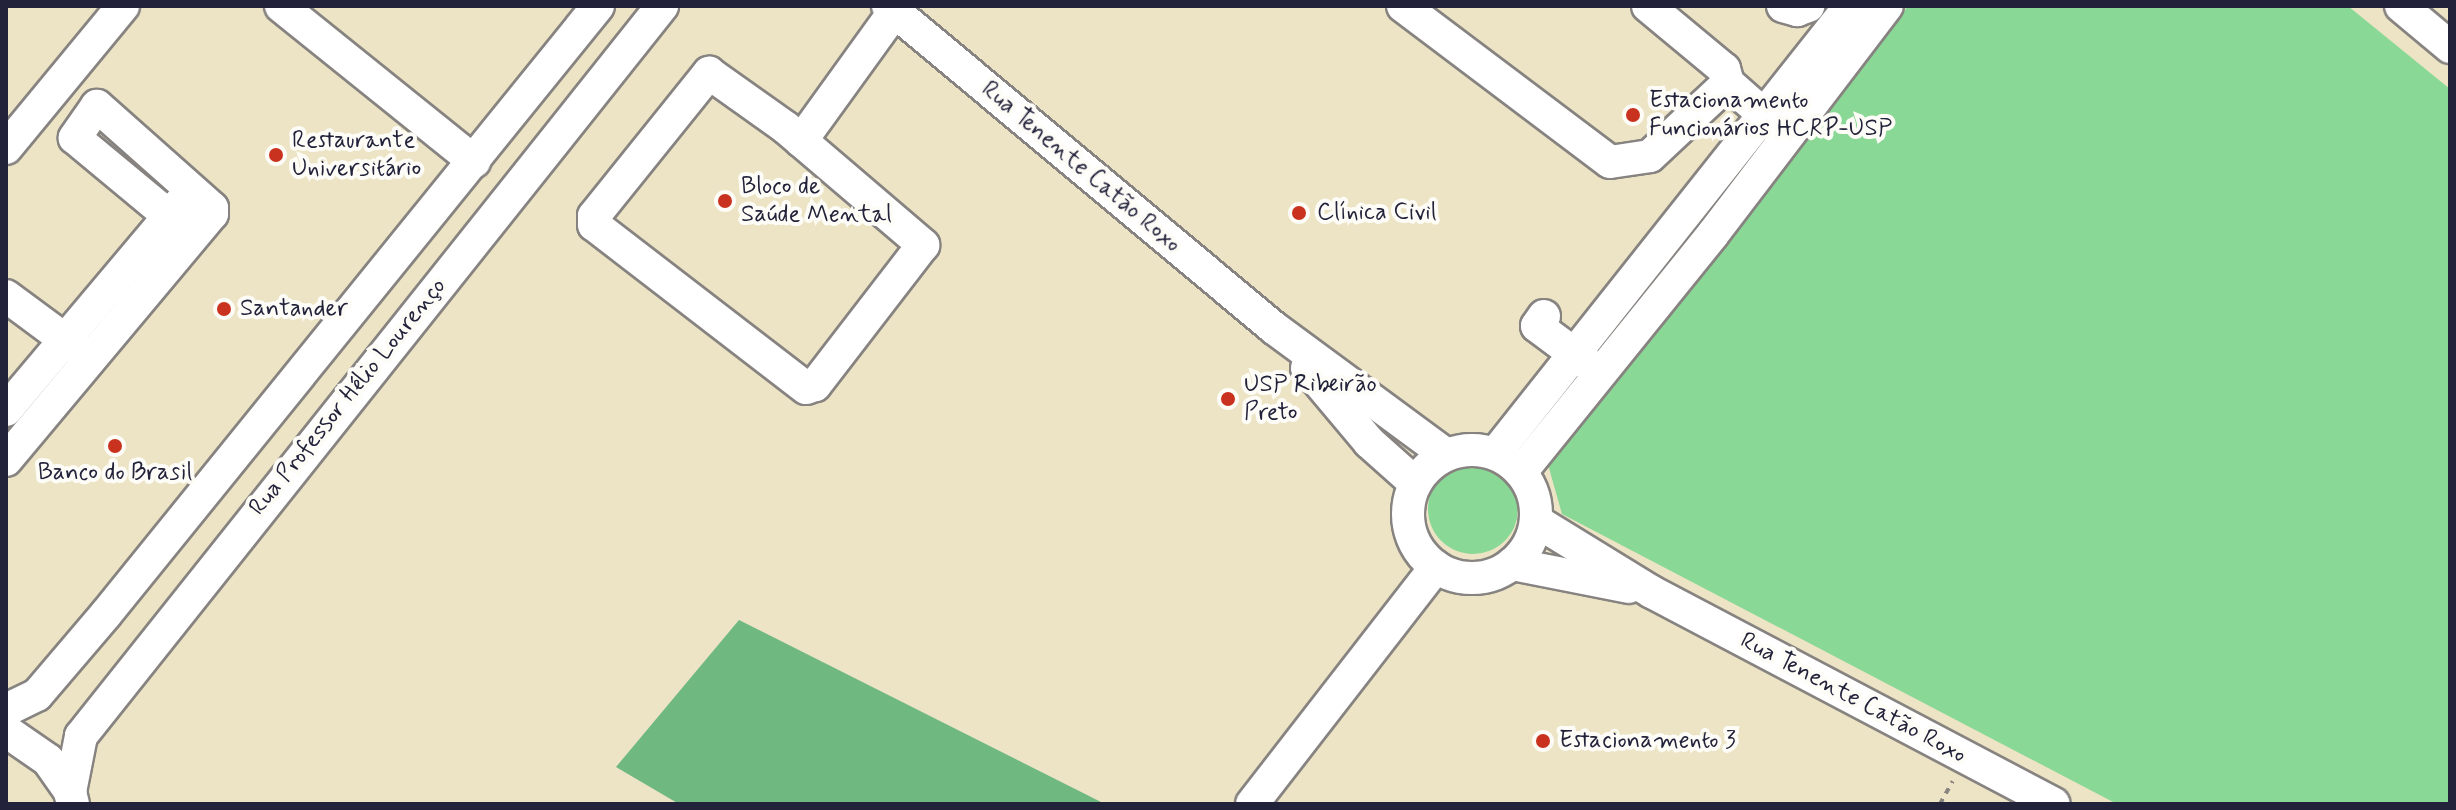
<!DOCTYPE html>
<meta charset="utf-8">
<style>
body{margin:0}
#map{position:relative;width:2456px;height:810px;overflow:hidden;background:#ece4c5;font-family:Mynerve,sans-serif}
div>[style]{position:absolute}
.green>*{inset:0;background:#8ad896}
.round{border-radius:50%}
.forest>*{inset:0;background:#6fb87f}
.path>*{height:4px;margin-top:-2px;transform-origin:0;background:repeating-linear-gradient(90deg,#878380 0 6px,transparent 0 12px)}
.roads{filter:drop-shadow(2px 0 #878380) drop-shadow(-2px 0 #878380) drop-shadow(0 2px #878380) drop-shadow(0 -2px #878380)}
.minor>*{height:32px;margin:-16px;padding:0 16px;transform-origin:16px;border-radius:16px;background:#fff}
.minor>.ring{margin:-16px;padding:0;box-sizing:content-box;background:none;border:32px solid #fff;border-radius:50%}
.dots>*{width:22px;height:22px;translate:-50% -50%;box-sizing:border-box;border:4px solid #fdfcf7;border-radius:50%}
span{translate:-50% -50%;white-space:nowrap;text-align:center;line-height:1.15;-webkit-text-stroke:8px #fdfcf7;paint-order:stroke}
.poi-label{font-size:24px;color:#22223b}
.left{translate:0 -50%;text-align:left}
.street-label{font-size:24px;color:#22223b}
.frame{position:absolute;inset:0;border:8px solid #22223b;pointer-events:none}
</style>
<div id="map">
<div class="green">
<div style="clip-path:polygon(1908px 6px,2348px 6px,2450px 89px,2450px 804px,2117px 804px,1562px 514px,1547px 461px)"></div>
<div class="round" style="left:1428px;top:464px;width:90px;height:90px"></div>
</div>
<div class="forest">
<div style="clip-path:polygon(739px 620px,1105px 804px,679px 804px,616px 767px)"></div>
</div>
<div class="path">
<div style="left:1302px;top:804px;width:7px"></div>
<div style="left:1940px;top:804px;width:26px;rotate:-61deg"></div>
</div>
<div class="roads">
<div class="minor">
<div style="left:281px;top:6px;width:248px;rotate:38.8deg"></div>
<div style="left:888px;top:6px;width:503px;rotate:39.83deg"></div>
<div style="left:1274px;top:328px;width:214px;rotate:36.4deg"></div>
<div style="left:1403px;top:6px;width:259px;rotate:37deg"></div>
<div style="left:1610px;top:162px;width:40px;rotate:-8.5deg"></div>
<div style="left:1650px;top:156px;width:107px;rotate:-43.1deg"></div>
<div style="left:1648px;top:6px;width:99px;rotate:39.7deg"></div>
<div style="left:1724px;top:69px;width:15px;rotate:74deg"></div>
<div style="left:1728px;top:83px;width:68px;rotate:41.4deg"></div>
<div style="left:1783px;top:6px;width:15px;rotate:16deg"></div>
<div style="left:1797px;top:10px;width:12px;rotate:-20deg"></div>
<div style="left:2401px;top:6px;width:64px;rotate:39.9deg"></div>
<div style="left:709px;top:73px;width:93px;rotate:35.4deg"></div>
<div style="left:785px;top:127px;width:182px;rotate:40.5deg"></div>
<div style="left:923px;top:245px;width:177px;rotate:127.6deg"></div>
<div style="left:815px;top:385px;width:9px;rotate:162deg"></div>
<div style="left:806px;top:388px;width:267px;rotate:-142.4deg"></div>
<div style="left:594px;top:225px;width:9px;rotate:-90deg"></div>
<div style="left:594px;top:216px;width:184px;rotate:-51.2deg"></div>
<div style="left:801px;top:141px;width:159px;rotate:-54.2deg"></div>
<div style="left:6px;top:148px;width:184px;rotate:-50.5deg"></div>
<div style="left:6px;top:296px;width:91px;rotate:36.5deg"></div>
<div style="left:1544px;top:316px;width:12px;rotate:125deg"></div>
<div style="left:1537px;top:326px;width:69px;rotate:36.7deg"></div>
<div style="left:1307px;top:368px;width:97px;rotate:50deg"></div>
<div style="left:1369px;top:442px;width:62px;rotate:41.7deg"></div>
<div style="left:6px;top:410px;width:275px;rotate:-49.9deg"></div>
<div class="ring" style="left:1408px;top:450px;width:96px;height:96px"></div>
<div style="left:1495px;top:454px;width:572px;rotate:-51.61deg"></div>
<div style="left:6px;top:460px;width:321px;rotate:-50.1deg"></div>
<div style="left:212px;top:214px;width:6px;rotate:-90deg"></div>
<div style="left:212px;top:208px;width:154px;rotate:-138.4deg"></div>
<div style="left:97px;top:106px;width:39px;rotate:125deg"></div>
<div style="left:75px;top:138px;width:122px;rotate:39.7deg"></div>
<div style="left:1521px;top:472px;width:306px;rotate:-51.1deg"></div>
<div style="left:1713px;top:234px;width:287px;rotate:-52.7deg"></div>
<div style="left:1536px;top:521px;width:136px;rotate:31.5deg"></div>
<div style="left:1652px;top:592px;width:454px;rotate:27.8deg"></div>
<div style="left:1512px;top:564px;width:119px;rotate:11.1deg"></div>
<div style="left:6px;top:710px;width:34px;rotate:-26deg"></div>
<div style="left:37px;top:695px;width:106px;rotate:-49.6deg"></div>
<div style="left:106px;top:614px;width:782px;rotate:-51.02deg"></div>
<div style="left:6px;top:731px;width:51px;rotate:34.6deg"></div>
<div style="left:48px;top:760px;width:39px;rotate:55deg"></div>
<div style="left:73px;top:804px;width:12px;rotate:-104deg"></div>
<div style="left:70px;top:792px;width:57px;rotate:-78.9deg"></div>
<div style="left:81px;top:736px;width:933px;rotate:-51.48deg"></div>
<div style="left:1252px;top:804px;width:300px;rotate:-52.2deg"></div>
</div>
</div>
<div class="dots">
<div style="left:1633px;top:115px;background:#c8321e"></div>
<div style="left:276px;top:155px;background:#c8321e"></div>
<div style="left:725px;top:201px;background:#c8321e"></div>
<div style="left:1299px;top:213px;background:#c8321e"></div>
<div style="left:224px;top:309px;background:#c8321e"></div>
<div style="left:1228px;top:399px;background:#c8321e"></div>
<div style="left:115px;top:446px;background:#c8321e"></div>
<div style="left:1543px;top:741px;background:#c8321e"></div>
</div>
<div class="poi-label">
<span class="left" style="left:1649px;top:115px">Estacionamento<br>Funcionários HCRP-USP</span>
<span class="left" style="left:292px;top:155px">Restaurante<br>Universitário</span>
<span class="left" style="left:741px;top:201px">Bloco de<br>Saúde Mental</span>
<span class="left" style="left:1317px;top:213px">Clínica Civil</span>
<span class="left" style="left:240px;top:309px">Santander</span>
<span class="left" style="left:1244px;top:399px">USP Ribeirão<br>Preto</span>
<span style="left:115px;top:473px">Banco do Brasil</span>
<span class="left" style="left:1559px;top:741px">Estacionamento 3</span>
</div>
<div class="street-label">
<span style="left:1081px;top:167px;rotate:40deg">Rua Tenente Catão Roxo</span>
<span style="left:348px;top:397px;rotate:-51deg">Rua Professor Hélio Lourenço</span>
<span style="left:1853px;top:698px;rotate:28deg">Rua Tenente Catão Roxo</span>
</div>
<div class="frame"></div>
</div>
